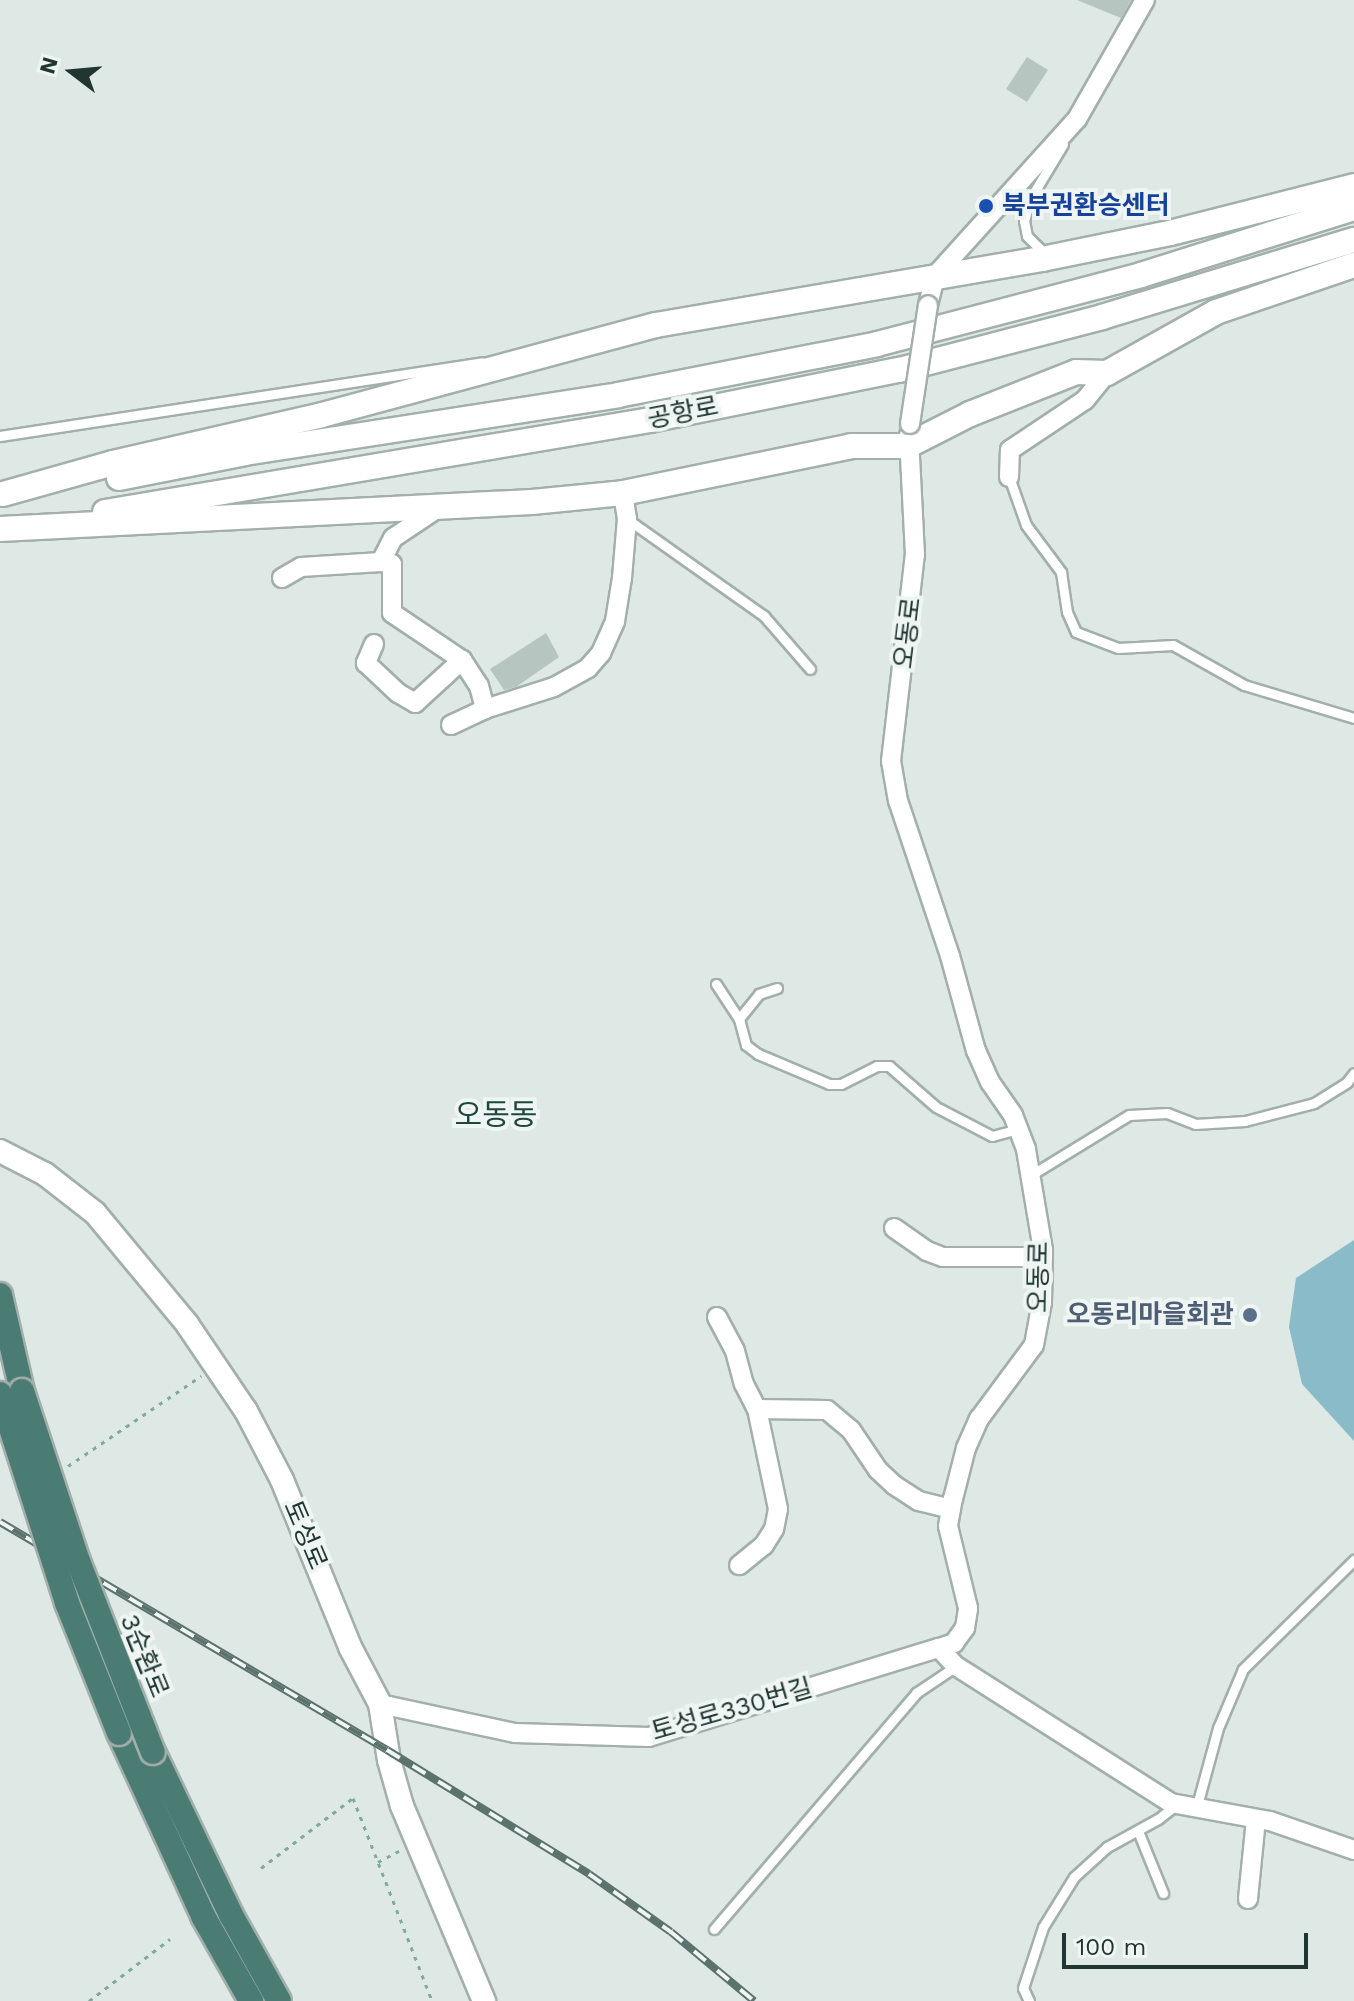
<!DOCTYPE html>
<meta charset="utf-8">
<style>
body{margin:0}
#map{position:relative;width:1354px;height:2001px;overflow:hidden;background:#dee8e4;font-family:"Work Sans","Noto Sans KR",sans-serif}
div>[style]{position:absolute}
.water>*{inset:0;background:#8abbc9}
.building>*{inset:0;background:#b7c5c0}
.path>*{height:3px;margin-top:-1.5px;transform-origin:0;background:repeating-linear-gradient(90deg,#81a99f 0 4px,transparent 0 10px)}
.roads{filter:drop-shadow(2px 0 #a2afab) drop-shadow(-2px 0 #a2afab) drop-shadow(0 2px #a2afab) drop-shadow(0 -2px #a2afab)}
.service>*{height:9px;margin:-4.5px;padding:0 4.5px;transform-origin:4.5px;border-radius:4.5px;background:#fff}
.minor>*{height:18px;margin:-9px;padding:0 9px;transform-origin:9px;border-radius:9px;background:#fff}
.tertiary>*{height:22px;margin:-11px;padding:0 11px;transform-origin:11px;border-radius:11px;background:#fff}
.secondary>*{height:24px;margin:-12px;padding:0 12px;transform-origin:12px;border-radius:12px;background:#fff}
.trunk>*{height:24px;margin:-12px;padding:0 12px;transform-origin:12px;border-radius:12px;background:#4b7c74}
.rail>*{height:8px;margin-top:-4px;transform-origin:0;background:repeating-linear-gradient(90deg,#eef5f2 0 15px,#5b726d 0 30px);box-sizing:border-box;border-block:2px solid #5b726d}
.bridges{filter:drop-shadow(2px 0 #a2afab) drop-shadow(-2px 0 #a2afab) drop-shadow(0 2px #a2afab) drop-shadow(0 -2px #a2afab)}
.minor-bridge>*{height:18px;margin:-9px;padding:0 9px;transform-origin:9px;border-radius:9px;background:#fff}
.trunk-bridge>*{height:24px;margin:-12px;padding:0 12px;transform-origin:12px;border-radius:12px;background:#4b7c74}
.dots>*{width:22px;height:22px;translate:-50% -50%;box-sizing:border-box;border:4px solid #eef5f2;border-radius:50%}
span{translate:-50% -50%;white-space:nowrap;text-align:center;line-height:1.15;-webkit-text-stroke:8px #eef5f2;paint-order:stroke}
.transit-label{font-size:26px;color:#164399;font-weight:700}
.left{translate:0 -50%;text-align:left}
.street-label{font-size:26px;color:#213632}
.service-label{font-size:26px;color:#4e5e75;font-weight:700}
.right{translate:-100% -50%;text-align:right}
.quarter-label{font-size:30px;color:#1f463f}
.north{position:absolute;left:32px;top:32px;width:80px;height:80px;-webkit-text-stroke:6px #eef5f2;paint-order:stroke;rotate:286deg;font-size:22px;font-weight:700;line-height:32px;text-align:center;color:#213632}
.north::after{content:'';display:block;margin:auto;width:28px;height:36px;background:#213632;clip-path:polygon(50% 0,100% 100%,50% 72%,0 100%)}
.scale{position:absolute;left:1062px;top:1933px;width:246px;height:36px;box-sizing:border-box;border:4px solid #213632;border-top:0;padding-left:10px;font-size:24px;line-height:28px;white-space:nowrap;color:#213632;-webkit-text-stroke:6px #eef5f2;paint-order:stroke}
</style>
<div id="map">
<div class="water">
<div style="clip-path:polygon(1354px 1240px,1354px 1441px,1302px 1384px,1289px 1327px,1296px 1278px)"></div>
</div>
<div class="building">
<div style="clip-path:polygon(1077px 0,1131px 0,1121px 18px)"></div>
<div style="clip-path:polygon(1027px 57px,1048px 70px,1027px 102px,1006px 89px)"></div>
<div style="clip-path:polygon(546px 633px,559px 657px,516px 687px,504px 690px,490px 669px)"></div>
</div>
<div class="path">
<div style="left:68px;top:1466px;width:161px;rotate:-34.1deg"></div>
<div style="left:378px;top:1862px;width:24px;rotate:-28deg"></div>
<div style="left:261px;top:1868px;width:116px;rotate:-37.3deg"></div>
<div style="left:353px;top:1798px;width:218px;rotate:68.7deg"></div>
<div style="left:89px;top:2001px;width:102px;rotate:-37.4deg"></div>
</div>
<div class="roads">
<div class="service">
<div style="left:1046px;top:255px;width:27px;rotate:-135deg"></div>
<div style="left:1027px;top:236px;width:15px;rotate:-101deg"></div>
<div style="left:1024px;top:221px;width:23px;rotate:-75deg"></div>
<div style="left:1030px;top:199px;width:64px;rotate:-59deg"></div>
<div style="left:0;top:436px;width:487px;rotate:-8.7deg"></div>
<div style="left:1009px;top:477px;width:51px;rotate:70.5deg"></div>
<div style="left:1026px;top:525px;width:59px;rotate:53.3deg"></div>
<div style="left:1061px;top:572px;width:40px;rotate:81.5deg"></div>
<div style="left:1067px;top:612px;width:22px;rotate:66deg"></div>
<div style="left:1076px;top:632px;width:45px;rotate:20.9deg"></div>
<div style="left:1118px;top:648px;width:55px;rotate:-3.1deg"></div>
<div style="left:1173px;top:645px;width:81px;rotate:29.4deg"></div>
<div style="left:1244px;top:685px;width:115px;rotate:16.7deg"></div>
<div style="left:627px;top:519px;width:168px;rotate:35.3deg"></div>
<div style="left:764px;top:616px;width:70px;rotate:49deg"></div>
<div style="left:716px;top:984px;width:42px;rotate:56.7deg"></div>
<div style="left:777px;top:988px;width:19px;rotate:162deg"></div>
<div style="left:759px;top:994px;width:32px;rotate:129deg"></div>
<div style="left:739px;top:1019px;width:27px;rotate:75deg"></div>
<div style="left:746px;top:1045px;width:15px;rotate:37deg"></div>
<div style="left:758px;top:1054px;width:77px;rotate:22.9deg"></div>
<div style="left:829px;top:1084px;width:12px"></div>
<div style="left:841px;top:1084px;width:40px;rotate:-26.6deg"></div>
<div style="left:877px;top:1066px;width:12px"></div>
<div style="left:889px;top:1066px;width:62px;rotate:41.1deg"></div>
<div style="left:936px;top:1107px;width:63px;rotate:27.4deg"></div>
<div style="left:992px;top:1136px;width:28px;rotate:-15deg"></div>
<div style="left:1031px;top:1175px;width:115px;rotate:-31.5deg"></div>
<div style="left:1129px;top:1115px;width:38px;rotate:-3deg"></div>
<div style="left:1167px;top:1113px;width:30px;rotate:21deg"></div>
<div style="left:1195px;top:1124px;width:50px;rotate:-3.4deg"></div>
<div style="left:1245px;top:1121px;width:71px;rotate:-14.6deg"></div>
<div style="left:1314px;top:1103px;width:39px;rotate:-32deg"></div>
<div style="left:1347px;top:1082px;width:11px;rotate:-52deg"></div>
<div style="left:1196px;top:1809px;width:84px;rotate:-74.8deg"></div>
<div style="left:1218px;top:1728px;width:64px;rotate:-67deg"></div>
<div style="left:1243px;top:1669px;width:156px;rotate:-44.5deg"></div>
<div style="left:1138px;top:1831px;width:67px;rotate:68deg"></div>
<div style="left:714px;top:1929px;width:311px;rotate:-49.4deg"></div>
<div style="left:916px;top:1693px;width:48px;rotate:-34deg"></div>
<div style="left:1029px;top:2001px;width:14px;rotate:-115deg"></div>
<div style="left:1023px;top:1988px;width:64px;rotate:-71.8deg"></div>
<div style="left:1043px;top:1927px;width:59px;rotate:-58.2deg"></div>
<div style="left:1074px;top:1877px;width:45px;rotate:-42.3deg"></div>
<div style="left:1107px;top:1847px;width:58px;rotate:-28.8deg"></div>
<div style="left:1158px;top:1819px;width:24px;rotate:-38deg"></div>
</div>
<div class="minor">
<div style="left:928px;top:305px;width:30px;rotate:-76deg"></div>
<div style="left:935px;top:276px;width:212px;rotate:-47.9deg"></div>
<div style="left:1077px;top:119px;width:137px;rotate:-60.3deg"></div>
<div style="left:1009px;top:477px;width:27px;rotate:-88deg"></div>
<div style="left:1010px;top:450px;width:90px;rotate:-33.7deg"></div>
<div style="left:1085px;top:400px;width:35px;rotate:-51deg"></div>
<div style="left:438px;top:508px;width:54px;rotate:146.3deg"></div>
<div style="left:393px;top:538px;width:27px;rotate:117deg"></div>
<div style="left:381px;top:562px;width:11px;rotate:10deg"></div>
<div style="left:392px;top:564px;width:49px;rotate:90deg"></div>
<div style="left:392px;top:613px;width:84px;rotate:33.9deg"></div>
<div style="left:462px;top:660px;width:31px;rotate:57deg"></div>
<div style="left:479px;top:686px;width:24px;rotate:75deg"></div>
<div style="left:282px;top:578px;width:22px;rotate:-30deg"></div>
<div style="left:301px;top:567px;width:80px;rotate:-3.6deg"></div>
<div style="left:374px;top:644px;width:21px;rotate:113deg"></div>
<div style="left:366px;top:663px;width:44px;rotate:43.2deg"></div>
<div style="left:398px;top:693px;width:20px;rotate:30deg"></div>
<div style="left:415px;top:703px;width:64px;rotate:-42.5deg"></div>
<div style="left:451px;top:725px;width:38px;rotate:-25deg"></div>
<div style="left:485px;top:709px;width:72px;rotate:-17.7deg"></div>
<div style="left:554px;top:687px;width:39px;rotate:-29deg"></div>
<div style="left:588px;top:668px;width:20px;rotate:-49deg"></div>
<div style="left:601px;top:653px;width:35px;rotate:-66deg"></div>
<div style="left:615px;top:621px;width:44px;rotate:-80.8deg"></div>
<div style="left:622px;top:578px;width:59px;rotate:-85.2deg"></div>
<div style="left:627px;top:519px;width:26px;rotate:-99deg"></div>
<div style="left:894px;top:1228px;width:40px;rotate:34.9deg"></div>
<div style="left:927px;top:1251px;width:17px;rotate:21deg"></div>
<div style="left:943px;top:1257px;width:100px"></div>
<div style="left:717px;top:1317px;width:38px;rotate:62deg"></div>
<div style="left:735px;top:1351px;width:34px;rotate:75deg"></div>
<div style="left:744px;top:1384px;width:28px;rotate:63deg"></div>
<div style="left:757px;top:1409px;width:102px;rotate:78.1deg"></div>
<div style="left:778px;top:1509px;width:20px;rotate:101deg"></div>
<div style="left:774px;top:1529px;width:19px;rotate:122deg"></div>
<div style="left:764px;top:1545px;width:32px;rotate:141deg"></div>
<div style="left:757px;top:1409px;width:70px;rotate:0.8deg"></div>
<div style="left:827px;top:1410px;width:31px;rotate:40deg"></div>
<div style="left:851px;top:1430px;width:48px;rotate:56deg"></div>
<div style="left:878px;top:1470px;width:22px;rotate:43deg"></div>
<div style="left:894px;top:1485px;width:30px;rotate:33deg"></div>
<div style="left:919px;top:1501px;width:33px;rotate:14deg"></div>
<div style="left:939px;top:1648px;width:25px;rotate:47deg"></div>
<div style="left:956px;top:1666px;width:255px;rotate:32.5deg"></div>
<div style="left:1171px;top:1803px;width:101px;rotate:10.3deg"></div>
<div style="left:1270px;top:1821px;width:89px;rotate:19deg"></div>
<div style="left:380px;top:1704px;width:138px;rotate:12.1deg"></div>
<div style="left:515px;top:1733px;width:134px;rotate:1.7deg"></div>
<div style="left:649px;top:1737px;width:303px;rotate:-17.1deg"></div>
<div style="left:939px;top:1648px;width:16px;rotate:-18deg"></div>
<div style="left:954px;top:1643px;width:19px;rotate:-54deg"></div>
<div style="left:965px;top:1628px;width:20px;rotate:-81deg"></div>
<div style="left:968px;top:1608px;width:84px;rotate:-103.7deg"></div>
<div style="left:948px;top:1526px;width:27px;rotate:-80deg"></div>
<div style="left:953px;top:1499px;width:53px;rotate:-75.7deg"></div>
<div style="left:966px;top:1448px;width:32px;rotate:-66deg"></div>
<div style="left:979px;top:1419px;width:92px;rotate:-53.4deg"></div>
<div style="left:1034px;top:1345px;width:44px;rotate:-79.5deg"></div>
<div style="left:1042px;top:1302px;width:52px;rotate:-88.9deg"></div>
<div style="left:1043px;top:1250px;width:102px;rotate:-99.6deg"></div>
<div style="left:1026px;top:1149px;width:36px;rotate:-111deg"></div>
<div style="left:1013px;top:1115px;width:40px;rotate:-124.9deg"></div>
<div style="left:990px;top:1082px;width:34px;rotate:-114deg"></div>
<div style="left:976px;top:1051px;width:98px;rotate:-105.3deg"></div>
<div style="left:950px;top:956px;width:163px;rotate:-108.5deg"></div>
<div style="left:898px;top:801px;width:41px;rotate:-99.9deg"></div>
<div style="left:891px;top:761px;width:207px;rotate:-83.4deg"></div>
<div style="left:915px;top:555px;width:120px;rotate:-92.9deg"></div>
<div style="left:1248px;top:1899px;width:80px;rotate:-84.3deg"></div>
</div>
<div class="tertiary">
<div style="left:0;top:1151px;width:51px;rotate:27.1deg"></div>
<div style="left:45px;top:1174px;width:63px;rotate:38deg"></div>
<div style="left:95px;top:1213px;width:144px;rotate:50.3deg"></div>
<div style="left:187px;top:1324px;width:105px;rotate:55.9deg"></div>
<div style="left:246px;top:1411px;width:78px;rotate:62.4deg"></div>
<div style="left:282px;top:1480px;width:180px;rotate:67.8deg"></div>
<div style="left:350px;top:1647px;width:64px;rotate:62.2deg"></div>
<div style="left:380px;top:1704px;width:57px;rotate:80.9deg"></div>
<div style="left:389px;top:1760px;width:48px;rotate:74.2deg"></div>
<div style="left:402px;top:1806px;width:212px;rotate:67.2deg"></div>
</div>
<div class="secondary">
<div style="left:119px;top:478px;width:128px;rotate:-11.2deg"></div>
<div style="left:245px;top:453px;width:377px;rotate:-8.8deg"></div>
<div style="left:618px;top:395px;width:264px;rotate:-11.1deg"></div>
<div style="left:877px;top:344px;width:273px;rotate:-14.6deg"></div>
<div style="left:1141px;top:275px;width:223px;rotate:-17.5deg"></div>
<div style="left:3px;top:494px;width:114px;rotate:-15.7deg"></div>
<div style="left:113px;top:463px;width:214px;rotate:-12.9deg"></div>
<div style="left:322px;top:415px;width:346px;rotate:-15.1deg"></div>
<div style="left:656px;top:325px;width:392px;rotate:-9.7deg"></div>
<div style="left:1042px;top:259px;width:131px;rotate:-11.5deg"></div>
<div style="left:1170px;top:233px;width:190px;rotate:-14.3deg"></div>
<div style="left:105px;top:512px;width:553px;rotate:-9.58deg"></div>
<div style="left:650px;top:420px;width:254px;rotate:-11.4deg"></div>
<div style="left:899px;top:370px;width:210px;rotate:-14.6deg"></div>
<div style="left:1102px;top:317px;width:264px;rotate:-17deg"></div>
<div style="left:0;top:529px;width:533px;rotate:-2.91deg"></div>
<div style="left:532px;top:502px;width:91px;rotate:-5.6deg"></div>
<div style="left:623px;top:493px;width:233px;rotate:-11.6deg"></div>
<div style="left:851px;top:446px;width:56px"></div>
<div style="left:907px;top:446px;width:71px;rotate:-26.9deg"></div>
<div style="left:970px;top:414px;width:114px;rotate:-21.6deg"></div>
<div style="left:1076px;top:372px;width:31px;rotate:2deg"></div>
<div style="left:1107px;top:373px;width:125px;rotate:-29.2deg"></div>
<div style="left:1216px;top:312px;width:146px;rotate:-18.8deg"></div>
</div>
<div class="trunk">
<div style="left:0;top:1295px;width:98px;rotate:77.1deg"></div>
<div style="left:119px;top:1733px;width:201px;rotate:65.3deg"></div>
<div style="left:203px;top:1916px;width:98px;rotate:60.5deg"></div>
<div style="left:153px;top:1752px;width:181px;rotate:64.4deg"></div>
<div style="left:231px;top:1915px;width:98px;rotate:60.8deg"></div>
</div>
</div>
<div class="rail">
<div style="left:0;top:1522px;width:449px;rotate:30.5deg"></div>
<div style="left:387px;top:1750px;width:237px;rotate:31.5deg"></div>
<div style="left:589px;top:1874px;width:100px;rotate:35.3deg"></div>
<div style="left:671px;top:1932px;width:108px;rotate:39.7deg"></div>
</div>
<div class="bridges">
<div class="minor-bridge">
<div style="left:910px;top:424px;width:120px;rotate:-81.4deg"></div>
</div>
<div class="trunk-bridge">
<div style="left:22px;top:1391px;width:179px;rotate:71.8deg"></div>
<div style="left:78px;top:1561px;width:205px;rotate:68.6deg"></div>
<div style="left:0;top:1394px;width:219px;rotate:72.2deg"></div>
<div style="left:67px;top:1603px;width:140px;rotate:68.2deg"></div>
</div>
</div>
<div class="dots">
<div style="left:986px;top:206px;background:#1a4fb4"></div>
<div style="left:1250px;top:1315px;background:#5c6f8a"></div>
</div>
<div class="transit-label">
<span class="left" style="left:1002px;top:206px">북부권환승센터</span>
</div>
<div class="street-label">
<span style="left:683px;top:413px;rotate:-11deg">공항로</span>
<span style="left:908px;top:633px;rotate:-83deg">오동로</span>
<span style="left:1039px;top:1277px;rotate:-89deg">오동로</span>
<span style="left:305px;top:1535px;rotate:67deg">토성로</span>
<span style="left:144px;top:1656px;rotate:68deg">3순환로</span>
<span style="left:732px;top:1710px;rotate:-16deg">토성로330번길</span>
</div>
<div class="service-label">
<span class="right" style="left:1234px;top:1315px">오동리마을회관</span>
</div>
<div class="quarter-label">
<span style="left:496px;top:1115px">오동동</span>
</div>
<div class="north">N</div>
<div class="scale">100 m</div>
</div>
